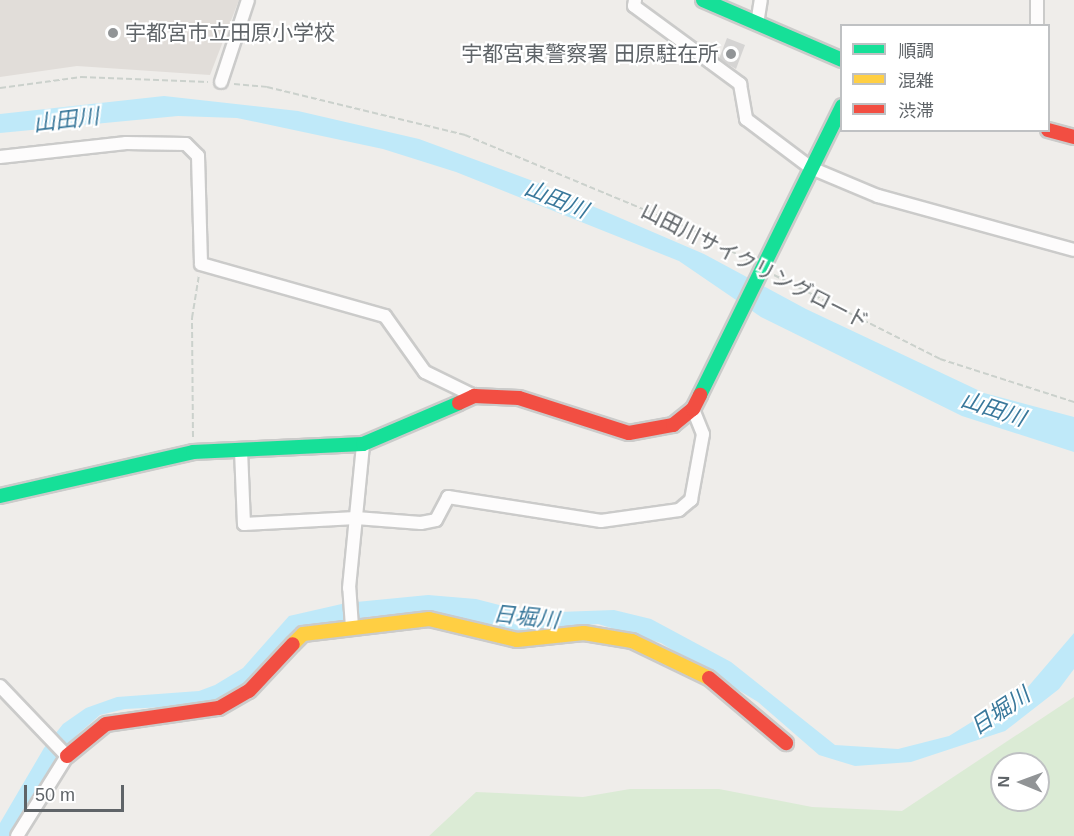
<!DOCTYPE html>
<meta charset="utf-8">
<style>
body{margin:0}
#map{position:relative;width:1074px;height:836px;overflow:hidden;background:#efedea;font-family:Helvetica,"Noto Sans JP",sans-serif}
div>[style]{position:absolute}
.education>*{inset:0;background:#e1ddd9}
.green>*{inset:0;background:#dbebd5}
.water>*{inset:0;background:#bfe9f9}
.building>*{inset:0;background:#d5d4d3}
.path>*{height:2px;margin-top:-1px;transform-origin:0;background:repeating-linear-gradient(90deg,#cbd1cc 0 6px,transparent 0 9px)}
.roads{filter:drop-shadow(2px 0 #cbcbca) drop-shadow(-2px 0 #cbcbca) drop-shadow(0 2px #cbcbca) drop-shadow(0 -2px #cbcbca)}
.street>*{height:12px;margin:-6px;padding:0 6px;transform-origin:6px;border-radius:6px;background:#fdfcfc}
.fast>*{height:14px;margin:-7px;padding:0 7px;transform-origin:7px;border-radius:7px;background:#16e098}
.slow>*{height:14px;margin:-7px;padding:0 7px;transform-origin:7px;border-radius:7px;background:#ffcf43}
.jam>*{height:14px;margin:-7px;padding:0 7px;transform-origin:7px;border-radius:7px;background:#f24e42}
.dots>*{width:16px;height:16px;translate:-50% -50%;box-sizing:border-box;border:3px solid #fff;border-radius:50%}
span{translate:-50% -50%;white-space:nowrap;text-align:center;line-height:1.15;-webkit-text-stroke:4.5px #fff;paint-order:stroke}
.poi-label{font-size:21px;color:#5f6468}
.left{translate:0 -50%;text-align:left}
.right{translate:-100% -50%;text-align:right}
.street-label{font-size:21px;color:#5f6468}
.water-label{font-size:22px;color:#39789b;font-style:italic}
.legend{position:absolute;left:840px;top:24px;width:210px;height:108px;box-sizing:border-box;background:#fff;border:2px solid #bfc1c3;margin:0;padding:8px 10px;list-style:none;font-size:18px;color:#5f6468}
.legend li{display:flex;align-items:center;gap:12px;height:30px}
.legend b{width:30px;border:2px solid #bfc1c3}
.north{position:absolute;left:990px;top:752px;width:60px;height:60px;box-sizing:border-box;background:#fff;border:2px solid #bfc1c3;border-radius:50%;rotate:271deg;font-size:16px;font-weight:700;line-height:24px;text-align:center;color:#5f6468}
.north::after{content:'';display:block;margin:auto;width:21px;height:27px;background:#919496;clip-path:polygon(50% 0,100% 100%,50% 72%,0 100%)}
.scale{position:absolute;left:24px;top:785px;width:100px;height:27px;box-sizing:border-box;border:3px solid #5f6468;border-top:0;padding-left:8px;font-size:18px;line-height:21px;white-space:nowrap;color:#5f6468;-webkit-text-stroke:4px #fff;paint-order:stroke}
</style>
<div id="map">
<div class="education">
<div style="clip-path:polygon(0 0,239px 0,210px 75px,77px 66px,0 77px)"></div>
</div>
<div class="green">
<div style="clip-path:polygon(evenodd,1074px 697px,1074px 836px,429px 836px,476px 792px,583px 797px,630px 789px,719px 789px,812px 807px,902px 811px,1074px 697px,1002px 764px,1038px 764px,1038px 800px,1002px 800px,1002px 764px)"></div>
</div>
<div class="water">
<div style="clip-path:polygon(164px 96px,298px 111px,419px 139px,541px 184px,704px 254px,806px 309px,984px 393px,1074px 417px,1074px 452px,962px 416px,761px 317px,679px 261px,456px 172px,383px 149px,237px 118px,178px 116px,0 133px,0 114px)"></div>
<div style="clip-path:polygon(428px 595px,476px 599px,531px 613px,614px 610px,651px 619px,731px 662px,835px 745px,898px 749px,949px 736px,1027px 688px,1074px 633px,1074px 669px,1059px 689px,1005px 731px,911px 762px,855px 766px,819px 755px,758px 702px,661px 643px,598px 624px,519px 631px,439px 613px,374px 616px,321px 625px,238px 692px,204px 705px,125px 709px,100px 715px,78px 734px,47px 775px,11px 836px,0 836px,0 823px,44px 748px,63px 724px,86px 708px,117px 697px,199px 691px,215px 685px,243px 668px,289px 616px,346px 603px)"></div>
</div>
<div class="building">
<div style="clip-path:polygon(727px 38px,745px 45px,736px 69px,719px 59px)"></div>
</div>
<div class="path">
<div style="left:234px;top:84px;width:33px;rotate:5deg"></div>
<div style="left:267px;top:87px;width:204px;rotate:13.6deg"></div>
<div style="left:465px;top:135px;width:245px;rotate:22.6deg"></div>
<div style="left:691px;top:229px;width:68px;rotate:28.8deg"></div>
<div style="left:0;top:88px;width:82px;rotate:-7.7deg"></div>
<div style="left:81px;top:77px;width:127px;rotate:2.3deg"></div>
<div style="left:774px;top:275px;width:186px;rotate:26.8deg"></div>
<div style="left:940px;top:359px;width:141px;rotate:17.8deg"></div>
<div style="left:193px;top:437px;width:119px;rotate:-90.5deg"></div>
<div style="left:192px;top:318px;width:44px;rotate:-80.8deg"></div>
</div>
<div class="roads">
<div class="street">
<div style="left:635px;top:0;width:6px;rotate:99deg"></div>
<div style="left:634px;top:6px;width:132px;rotate:36.3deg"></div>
<div style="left:740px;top:84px;width:36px;rotate:80deg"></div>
<div style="left:746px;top:119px;width:81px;rotate:37deg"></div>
<div style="left:811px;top:168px;width:73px;rotate:22.7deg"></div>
<div style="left:878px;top:196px;width:203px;rotate:15.4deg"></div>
<div style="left:757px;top:24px;width:24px;rotate:-81deg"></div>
<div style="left:1037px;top:26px;width:26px;rotate:-90deg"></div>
<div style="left:221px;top:82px;width:86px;rotate:-71.8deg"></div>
<div style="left:0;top:157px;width:127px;rotate:-6.3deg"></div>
<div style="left:126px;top:143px;width:60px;rotate:1deg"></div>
<div style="left:186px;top:144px;width:17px;rotate:45deg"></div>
<div style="left:198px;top:156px;width:108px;rotate:88.4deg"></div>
<div style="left:201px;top:264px;width:191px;rotate:15.8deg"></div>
<div style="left:385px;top:316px;width:69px;rotate:54.5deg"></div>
<div style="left:425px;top:372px;width:55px;rotate:26.1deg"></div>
<div style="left:241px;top:450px;width:74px;rotate:87.7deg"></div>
<div style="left:244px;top:524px;width:112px;rotate:-3.1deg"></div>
<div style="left:356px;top:518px;width:65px;rotate:4.4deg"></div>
<div style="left:421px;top:523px;width:15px;rotate:-11deg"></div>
<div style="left:436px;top:520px;width:26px;rotate:-62deg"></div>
<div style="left:448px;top:497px;width:155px;rotate:8.9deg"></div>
<div style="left:601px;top:521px;width:79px;rotate:-8deg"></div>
<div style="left:679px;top:510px;width:16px;rotate:-40deg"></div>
<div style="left:691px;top:500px;width:67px;rotate:-79.7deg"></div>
<div style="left:703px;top:434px;width:27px;rotate:-112deg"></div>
<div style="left:352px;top:627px;width:39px;rotate:-94deg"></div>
<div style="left:349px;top:588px;width:145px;rotate:-84.4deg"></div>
<div style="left:0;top:686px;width:97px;rotate:46.3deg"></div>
<div style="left:67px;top:756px;width:94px;rotate:122deg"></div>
</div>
<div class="fast">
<div style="left:703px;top:0;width:151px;rotate:23.3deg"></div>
<div style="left:700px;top:395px;width:322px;rotate:-63.8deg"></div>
<div style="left:0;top:496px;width:198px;rotate:-12.8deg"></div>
<div style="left:193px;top:452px;width:170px;rotate:-2.7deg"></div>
<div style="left:363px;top:444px;width:104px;rotate:-23.1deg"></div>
</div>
<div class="slow">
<div style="left:293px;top:644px;width:14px;rotate:-45deg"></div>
<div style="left:303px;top:634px;width:127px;rotate:-6.8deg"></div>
<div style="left:429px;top:619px;width:90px;rotate:13.4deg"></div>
<div style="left:517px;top:640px;width:67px;rotate:-6deg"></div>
<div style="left:584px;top:633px;width:49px;rotate:9.5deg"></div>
<div style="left:632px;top:641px;width:85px;rotate:25.7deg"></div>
</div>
<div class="jam">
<div style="left:1048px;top:130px;width:27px;rotate:15deg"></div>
<div style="left:459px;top:403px;width:17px;rotate:-25deg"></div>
<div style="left:474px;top:396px;width:45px;rotate:2.5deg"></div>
<div style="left:519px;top:398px;width:115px;rotate:17.7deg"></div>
<div style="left:629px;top:433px;width:45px;rotate:-10.3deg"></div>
<div style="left:673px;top:425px;width:26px;rotate:-39deg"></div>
<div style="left:693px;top:409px;width:16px;rotate:-63deg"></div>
<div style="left:709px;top:678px;width:101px;rotate:40.2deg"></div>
<div style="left:67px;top:756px;width:50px;rotate:-39.4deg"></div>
<div style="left:106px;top:724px;width:114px;rotate:-8.1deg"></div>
<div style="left:219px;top:708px;width:34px;rotate:-30deg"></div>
<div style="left:249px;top:691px;width:64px;rotate:-46.9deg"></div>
</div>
</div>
<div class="dots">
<div style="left:113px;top:33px;background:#919496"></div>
<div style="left:731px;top:54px;background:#919496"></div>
</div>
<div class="poi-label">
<span class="left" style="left:125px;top:33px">宇都宮市立田原小学校</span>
<span class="right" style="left:719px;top:54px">宇都宮東警察署 田原駐在所</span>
</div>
<div class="street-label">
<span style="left:755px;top:266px;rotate:27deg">山田川サイクリングロード</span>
</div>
<div class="water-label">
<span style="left:66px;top:120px;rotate:-7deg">山田川</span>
<span style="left:556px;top:199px;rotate:22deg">山田川</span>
<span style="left:993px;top:409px;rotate:18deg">山田川</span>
<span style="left:526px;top:617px;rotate:6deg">日堀川</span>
<span style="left:1000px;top:711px;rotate:-34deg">日堀川</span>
</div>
<ul class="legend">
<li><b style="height:8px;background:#16e098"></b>順調</li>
<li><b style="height:8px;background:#ffcf43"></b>混雑</li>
<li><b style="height:8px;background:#f24e42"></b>渋滞</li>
</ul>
<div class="north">N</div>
<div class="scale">50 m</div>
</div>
